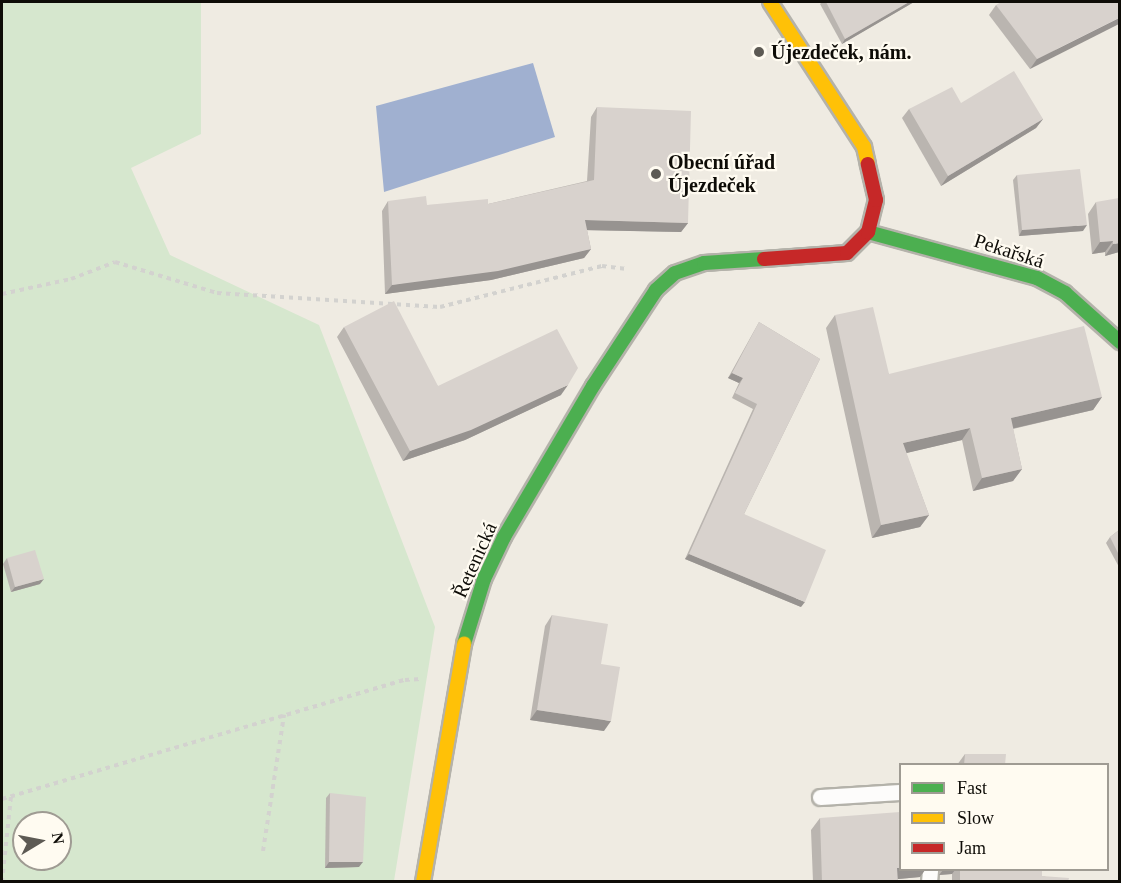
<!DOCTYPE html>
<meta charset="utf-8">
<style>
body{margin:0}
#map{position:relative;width:1121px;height:883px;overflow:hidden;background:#efebe2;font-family:Georgia,serif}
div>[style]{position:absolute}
.green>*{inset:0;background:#d6e7ce}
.water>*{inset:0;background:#a0b0d0}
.path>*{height:4px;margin-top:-2px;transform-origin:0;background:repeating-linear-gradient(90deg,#d3d2cf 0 4.5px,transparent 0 9px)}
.roads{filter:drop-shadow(2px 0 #b4b2aa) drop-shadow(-2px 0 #b4b2aa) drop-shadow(0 2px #b4b2aa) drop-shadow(0 -2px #b4b2aa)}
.lane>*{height:15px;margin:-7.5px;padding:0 7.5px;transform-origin:7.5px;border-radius:7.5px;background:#fdfcfb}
.fast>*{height:14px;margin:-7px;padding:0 7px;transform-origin:7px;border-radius:7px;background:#4caf50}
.slow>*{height:14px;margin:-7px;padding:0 7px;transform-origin:7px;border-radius:7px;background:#ffc107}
.jam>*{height:14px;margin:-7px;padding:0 7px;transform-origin:7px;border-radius:7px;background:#c62828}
.wall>*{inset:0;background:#bab5b0}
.shaded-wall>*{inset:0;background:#979390}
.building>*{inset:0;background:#d8d2cd}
.dots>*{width:16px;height:16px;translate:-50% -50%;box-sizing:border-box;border:3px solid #fffbf1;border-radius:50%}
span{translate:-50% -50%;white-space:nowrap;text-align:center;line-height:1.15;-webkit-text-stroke:4.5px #fffbf1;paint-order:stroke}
.poi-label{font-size:20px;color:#0e0c07;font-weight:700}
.left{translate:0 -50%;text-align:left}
.street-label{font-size:20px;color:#0e0c07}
.frame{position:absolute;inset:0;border:3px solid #0e0c07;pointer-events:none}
.legend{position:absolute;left:899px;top:763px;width:210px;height:108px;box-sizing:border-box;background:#fffbf1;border:2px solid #9f9b93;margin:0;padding:8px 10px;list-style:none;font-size:18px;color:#0e0c07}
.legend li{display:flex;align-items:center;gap:12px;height:30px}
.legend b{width:30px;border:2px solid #9f9b93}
.north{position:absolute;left:12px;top:811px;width:60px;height:60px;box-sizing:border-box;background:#fffbf1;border:2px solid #9f9b93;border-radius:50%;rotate:80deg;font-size:16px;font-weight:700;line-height:24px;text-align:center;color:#0e0c07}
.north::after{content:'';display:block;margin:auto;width:21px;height:27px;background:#5d5a54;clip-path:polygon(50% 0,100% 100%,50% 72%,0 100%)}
</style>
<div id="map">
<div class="green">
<div style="clip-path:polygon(evenodd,2px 2px,201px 2px,201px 134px,131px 168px,170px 255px,319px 325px,435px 627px,394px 881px,2px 882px,2px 2px,24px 823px,60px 823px,60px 859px,24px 859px,24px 823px)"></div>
</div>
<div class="water">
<div style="clip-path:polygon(533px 63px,555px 137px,384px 192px,376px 106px)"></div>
</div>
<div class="path">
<div style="left:2px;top:294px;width:71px;rotate:-12.3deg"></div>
<div style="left:71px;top:279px;width:47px;rotate:-21.1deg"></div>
<div style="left:115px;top:262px;width:107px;rotate:16.9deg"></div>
<div style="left:217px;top:293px;width:223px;rotate:3.6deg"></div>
<div style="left:440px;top:307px;width:167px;rotate:-14.2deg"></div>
<div style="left:602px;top:266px;width:23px;rotate:7deg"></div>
<div style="left:2px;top:799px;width:420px;rotate:-16.5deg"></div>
<div style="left:405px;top:680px;width:16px;rotate:-4deg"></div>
<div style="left:263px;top:851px;width:138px;rotate:-81.2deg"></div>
<div style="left:2px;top:882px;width:86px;rotate:-84deg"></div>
</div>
<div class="roads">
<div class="lane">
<div style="left:820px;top:797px;width:80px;rotate:-3.6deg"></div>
<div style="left:929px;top:882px;width:12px;rotate:-85deg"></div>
</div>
<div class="fast">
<div style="left:868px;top:232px;width:175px;rotate:15.2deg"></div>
<div style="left:1037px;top:278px;width:32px;rotate:28deg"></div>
<div style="left:1065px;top:293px;width:74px;rotate:41.7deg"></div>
<div style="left:464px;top:644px;width:68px;rotate:-72.9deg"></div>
<div style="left:484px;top:579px;width:47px;rotate:-64.5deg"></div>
<div style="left:504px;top:537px;width:175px;rotate:-59.5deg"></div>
<div style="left:593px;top:386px;width:115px;rotate:-56.7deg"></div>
<div style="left:656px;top:290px;width:25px;rotate:-42deg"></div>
<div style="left:675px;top:273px;width:31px;rotate:-19deg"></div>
<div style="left:704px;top:263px;width:60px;rotate:-3.8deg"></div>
</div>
<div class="slow">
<div style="left:770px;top:2px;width:173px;rotate:57deg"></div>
<div style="left:864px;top:147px;width:17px;rotate:77deg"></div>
<div style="left:423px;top:882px;width:242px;rotate:-80.2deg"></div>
</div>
<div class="jam">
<div style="left:764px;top:259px;width:83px;rotate:-4.1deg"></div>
<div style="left:847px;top:253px;width:30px;rotate:-45deg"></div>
<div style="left:868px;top:232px;width:33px;rotate:-76deg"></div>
<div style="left:876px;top:200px;width:37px;rotate:-103deg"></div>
</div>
</div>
<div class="wall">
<div style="clip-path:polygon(822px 2px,914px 2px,842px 44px,820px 4px)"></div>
<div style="clip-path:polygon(1119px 2px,1030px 69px,989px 15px,996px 5px)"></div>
<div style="clip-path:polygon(961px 103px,1043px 119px,1036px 128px,941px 186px,902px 118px,909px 109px)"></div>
<div style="clip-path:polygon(597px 107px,688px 223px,681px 232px,587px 230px,591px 249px,584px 258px,491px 280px,385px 294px,382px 211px,388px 201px,427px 205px,488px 204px,587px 181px,591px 117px)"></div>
<div style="clip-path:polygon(1017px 175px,1083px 231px,1019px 236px,1013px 180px)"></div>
<div style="clip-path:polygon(1096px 202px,1119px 252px,1105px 256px,1105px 252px,1092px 254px,1088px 214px)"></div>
<div style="clip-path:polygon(835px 315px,889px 374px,1102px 397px,1093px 410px,1013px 429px,1022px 469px,1013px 481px,973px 491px,962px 440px,906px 453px,929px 515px,920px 527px,872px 538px,826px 328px)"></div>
<div style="clip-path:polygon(759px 322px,820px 359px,744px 514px,801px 607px,685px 559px,753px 409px,732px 398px,739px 383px,728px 378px)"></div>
<div style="clip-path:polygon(344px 327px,438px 386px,561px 395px,465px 440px,403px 461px,337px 337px)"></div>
<div style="clip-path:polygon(1119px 530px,1119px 567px,1106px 543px,1110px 537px)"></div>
<div style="clip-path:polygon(7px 558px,40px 584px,11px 592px,3px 564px)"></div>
<div style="clip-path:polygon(552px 615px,601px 664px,604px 731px,530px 720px,545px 626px)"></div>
<div style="clip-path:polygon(965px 754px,1005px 765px,957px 765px)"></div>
<div style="clip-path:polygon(330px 793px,359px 867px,325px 868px,326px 798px)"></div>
<div style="clip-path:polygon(820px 818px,900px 870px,925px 870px,920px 877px,898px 879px,898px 882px,813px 882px,811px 830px)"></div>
<div style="clip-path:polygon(939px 870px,1042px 870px,1042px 876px,1068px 882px,952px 882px,952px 874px,939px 875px)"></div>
</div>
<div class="shaded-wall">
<div style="clip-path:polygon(909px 2px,914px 2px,842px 44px,845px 39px)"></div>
<div style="clip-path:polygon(1119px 18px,1119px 24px,1030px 69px,1037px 59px)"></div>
<div style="clip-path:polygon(1043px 119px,1036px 128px,941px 186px,948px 176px)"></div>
<div style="clip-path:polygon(585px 220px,688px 223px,681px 232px,579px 230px)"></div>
<div style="clip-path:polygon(1087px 225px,1083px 231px,1019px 236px,1022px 230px)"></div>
<div style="clip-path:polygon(1113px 241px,1105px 252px,1092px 254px,1100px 242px)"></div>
<div style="clip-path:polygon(1119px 243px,1119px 252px,1105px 256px,1113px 244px)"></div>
<div style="clip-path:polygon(591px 249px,584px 258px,491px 280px,385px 294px,392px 285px)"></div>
<div style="clip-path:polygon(732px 373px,743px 378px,739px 383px,728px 378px)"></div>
<div style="clip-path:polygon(568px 385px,561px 395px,465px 440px,403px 461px,410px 451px)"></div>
<div style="clip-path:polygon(1102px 397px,1093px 410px,1002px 431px,1011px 418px)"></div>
<div style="clip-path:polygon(970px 428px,962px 440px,894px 456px,903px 443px)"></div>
<div style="clip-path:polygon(1022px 469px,1013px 481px,973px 491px,982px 478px)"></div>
<div style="clip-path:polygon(929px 515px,920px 527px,872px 538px,881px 525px)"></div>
<div style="clip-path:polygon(689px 554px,805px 602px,801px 607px,685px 559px)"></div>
<div style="clip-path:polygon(44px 579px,40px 584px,11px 592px,15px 587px)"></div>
<div style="clip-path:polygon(537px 710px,611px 721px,604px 731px,530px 720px)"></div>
<div style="clip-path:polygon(329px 862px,363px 862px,359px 867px,325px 868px)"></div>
<div style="clip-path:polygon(897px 868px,900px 868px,900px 870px,925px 870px,920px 877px,888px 880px)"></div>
<div style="clip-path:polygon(943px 870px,955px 870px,952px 874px,939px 875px)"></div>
</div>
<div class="building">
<div style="clip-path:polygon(826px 2px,909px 2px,845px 39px)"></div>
<div style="clip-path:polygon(1001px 2px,1119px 2px,1119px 18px,1037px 59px,996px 5px)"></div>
<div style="clip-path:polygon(1014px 71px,1043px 119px,948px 176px,909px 109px,952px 87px,961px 103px)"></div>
<div style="clip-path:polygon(597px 107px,691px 111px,688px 223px,585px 220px,591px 249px,498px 271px,392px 285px,388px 201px,426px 196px,427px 205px,488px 199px,488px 204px,594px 180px)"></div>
<div style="clip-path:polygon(1080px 169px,1087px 225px,1022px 230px,1017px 175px)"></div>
<div style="clip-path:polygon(1119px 198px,1119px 243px,1113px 244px,1113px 241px,1100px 242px,1096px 202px)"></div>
<div style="clip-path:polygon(394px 301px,438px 386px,557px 329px,578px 368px,568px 385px,471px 430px,410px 451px,344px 327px)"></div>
<div style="clip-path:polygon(873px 307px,889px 374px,1084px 326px,1102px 397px,1011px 418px,1022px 469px,982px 478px,970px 428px,903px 443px,929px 515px,881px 525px,835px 315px)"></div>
<div style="clip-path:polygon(759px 322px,820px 359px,744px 514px,826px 550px,805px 602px,689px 554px,757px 404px,735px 393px,743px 378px,732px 373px)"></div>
<div style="clip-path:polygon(1119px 530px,1119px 555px,1110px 537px)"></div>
<div style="clip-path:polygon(35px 550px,44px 579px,15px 587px,7px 558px)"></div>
<div style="clip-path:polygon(552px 615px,608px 624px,601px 664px,620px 667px,611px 721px,537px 710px)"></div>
<div style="clip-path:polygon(965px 754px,1006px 754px,1005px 765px,964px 765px)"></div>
<div style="clip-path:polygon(330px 793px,366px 797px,363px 862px,329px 862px)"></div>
<div style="clip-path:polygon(900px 812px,900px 868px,897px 868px,898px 882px,822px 882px,820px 818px)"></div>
<div style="clip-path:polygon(960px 870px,1042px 870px,1042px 876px,1069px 878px,1068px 882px,960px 882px)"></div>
</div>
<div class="dots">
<div style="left:759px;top:52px;background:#5d5a54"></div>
<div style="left:656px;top:174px;background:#5d5a54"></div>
</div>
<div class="poi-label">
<span class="left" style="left:771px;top:52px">Újezdeček, nám.</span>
<span class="left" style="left:668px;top:174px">Obecní úřad<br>Újezdeček</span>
</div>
<div class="street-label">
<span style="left:1009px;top:251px;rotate:18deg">Pekařská</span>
<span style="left:475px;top:560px;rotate:-66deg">Řetenická</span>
</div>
<div class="frame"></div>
<ul class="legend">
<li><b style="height:8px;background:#4caf50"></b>Fast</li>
<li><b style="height:8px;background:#ffc107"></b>Slow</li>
<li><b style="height:8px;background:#c62828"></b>Jam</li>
</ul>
<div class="north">N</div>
</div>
